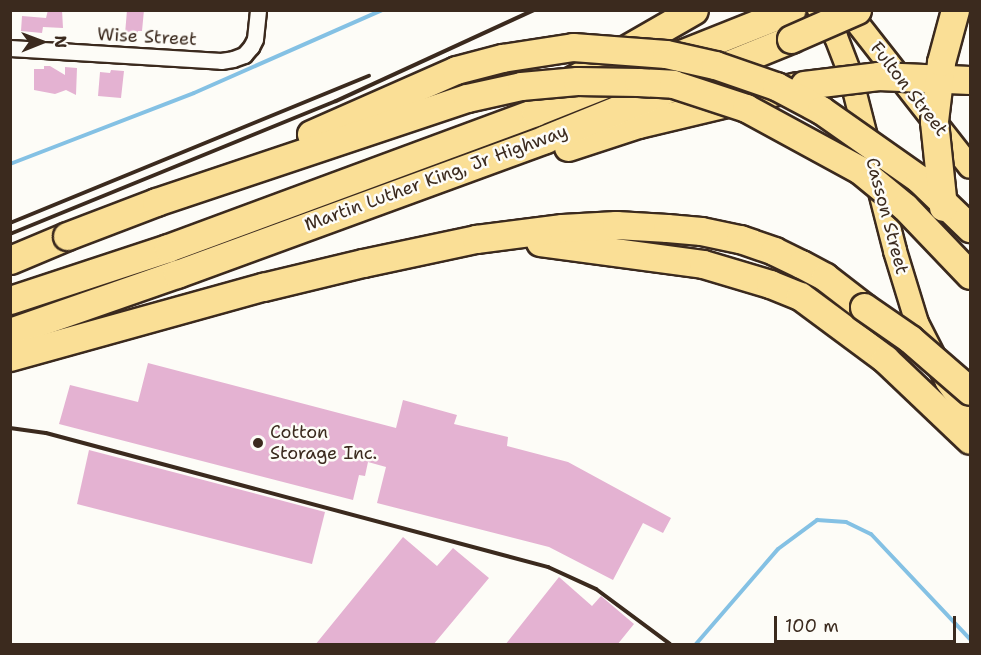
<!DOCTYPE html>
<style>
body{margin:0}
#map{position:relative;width:981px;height:655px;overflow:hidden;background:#fdfcf7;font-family:"Shantell Sans",sans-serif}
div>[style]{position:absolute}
.stream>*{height:4px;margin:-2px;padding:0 2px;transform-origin:2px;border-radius:2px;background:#84c1e4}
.building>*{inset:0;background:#e4b2d2}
.roads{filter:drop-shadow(2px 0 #3b2a1e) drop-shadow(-2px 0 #3b2a1e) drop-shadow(0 2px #3b2a1e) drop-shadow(0 -2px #3b2a1e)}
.minor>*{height:15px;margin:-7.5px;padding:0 7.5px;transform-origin:7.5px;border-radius:7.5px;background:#fdfcf7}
.primary>*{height:22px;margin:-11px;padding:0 11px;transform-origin:11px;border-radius:11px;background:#fadf96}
.motorway>*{height:27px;margin:-13.5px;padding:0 13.5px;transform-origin:13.5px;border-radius:13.5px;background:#fadf96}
.rail>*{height:4px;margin:-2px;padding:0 2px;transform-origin:2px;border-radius:2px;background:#3b2a1e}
.bridges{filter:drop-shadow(2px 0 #3b2a1e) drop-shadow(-2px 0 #3b2a1e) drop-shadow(0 2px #3b2a1e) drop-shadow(0 -2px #3b2a1e)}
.motorway-bridge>*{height:27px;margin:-13.5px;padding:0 13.5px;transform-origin:13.5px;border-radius:13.5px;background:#fadf96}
.dots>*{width:16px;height:16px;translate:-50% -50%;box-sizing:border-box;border:3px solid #fdfcf7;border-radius:50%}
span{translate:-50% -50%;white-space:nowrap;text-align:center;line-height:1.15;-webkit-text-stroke:5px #fdfcf7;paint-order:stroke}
.street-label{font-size:18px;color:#3b2a1e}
.poi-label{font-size:18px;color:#3b2a1e}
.left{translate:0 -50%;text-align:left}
.frame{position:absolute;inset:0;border:12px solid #3b2a1e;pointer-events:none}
.north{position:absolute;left:12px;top:12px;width:60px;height:60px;-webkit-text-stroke:4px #fdfcf7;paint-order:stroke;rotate:89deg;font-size:16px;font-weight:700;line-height:24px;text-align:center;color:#3b2a1e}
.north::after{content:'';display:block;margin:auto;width:21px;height:27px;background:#3b2a1e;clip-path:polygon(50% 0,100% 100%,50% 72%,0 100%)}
.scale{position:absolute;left:774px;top:616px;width:182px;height:27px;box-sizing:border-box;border:3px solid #3b2a1e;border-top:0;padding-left:8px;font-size:18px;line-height:21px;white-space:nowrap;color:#3b2a1e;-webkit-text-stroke:4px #fdfcf7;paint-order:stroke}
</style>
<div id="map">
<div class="stream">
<div style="left:10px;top:164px;width:197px;rotate:-21.1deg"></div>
<div style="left:194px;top:93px;width:206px;rotate:-23.8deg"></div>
<div style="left:696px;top:644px;width:125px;rotate:-49.2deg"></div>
<div style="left:778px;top:549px;width:49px;rotate:-36.6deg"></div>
<div style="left:817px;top:520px;width:29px;rotate:4deg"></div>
<div style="left:846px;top:522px;width:28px;rotate:26deg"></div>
<div style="left:871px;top:534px;width:144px;rotate:46.7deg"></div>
</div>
<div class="building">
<div style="clip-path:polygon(48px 10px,62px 10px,63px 28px,43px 27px,42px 33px,21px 31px,22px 16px,46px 18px)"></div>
<div style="clip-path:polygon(127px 10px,144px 10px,142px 31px,138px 31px,137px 35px,125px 34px)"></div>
<div style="clip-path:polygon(44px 66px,50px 66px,65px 75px,65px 67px,77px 68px,76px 95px,66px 90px,55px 94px,34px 90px,34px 69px,44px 69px)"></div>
<div style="clip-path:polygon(111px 70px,124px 71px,121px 98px,98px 96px,100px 72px,110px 73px)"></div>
<div style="clip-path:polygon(148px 363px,396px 428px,403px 400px,457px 415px,454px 424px,508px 437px,507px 446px,568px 462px,671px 518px,663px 533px,643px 523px,613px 580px,549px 547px,377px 503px,386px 467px,368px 462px,365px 476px,359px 475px,353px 500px,59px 424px,70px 385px,138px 402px)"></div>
<div style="clip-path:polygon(89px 450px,325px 512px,312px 564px,77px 504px)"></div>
<div style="clip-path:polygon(403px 537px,437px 566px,453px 548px,489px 578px,433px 645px,315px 645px)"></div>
<div style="clip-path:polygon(559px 577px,592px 606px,601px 596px,634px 624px,617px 645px,505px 645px)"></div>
</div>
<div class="roads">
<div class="minor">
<div style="left:10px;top:48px;width:211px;rotate:3.5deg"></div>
<div style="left:221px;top:61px;width:12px;rotate:-9deg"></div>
<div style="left:233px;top:59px;width:12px;rotate:-20deg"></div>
<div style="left:244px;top:55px;width:11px;rotate:-49deg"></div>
<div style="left:251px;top:47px;width:9px;rotate:-63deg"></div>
<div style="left:255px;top:39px;width:29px;rotate:-84deg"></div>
</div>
<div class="primary">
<div style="left:819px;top:10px;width:32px;rotate:58deg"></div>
<div style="left:836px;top:37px;width:40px;rotate:69deg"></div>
<div style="left:850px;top:74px;width:183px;rotate:75.7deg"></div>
<div style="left:895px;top:251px;width:75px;rotate:73deg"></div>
<div style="left:917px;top:323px;width:66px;rotate:63deg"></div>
<div style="left:947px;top:382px;width:39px;rotate:54deg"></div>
<div style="left:847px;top:10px;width:199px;rotate:51.9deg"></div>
</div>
<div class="motorway">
<div style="left:562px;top:86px;width:152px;rotate:-29.9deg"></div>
<div style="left:568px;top:147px;width:74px;rotate:-18.2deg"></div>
<div style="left:638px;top:124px;width:164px;rotate:-13.4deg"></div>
<div style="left:540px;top:242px;width:164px;rotate:7.7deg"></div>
<div style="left:703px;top:264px;width:70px;rotate:16.6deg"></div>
<div style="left:770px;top:284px;width:32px;rotate:22deg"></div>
<div style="left:800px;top:296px;width:106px;rotate:36.5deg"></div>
<div style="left:885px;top:359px;width:117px;rotate:43.6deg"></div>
<div style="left:10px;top:260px;width:62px;rotate:-22.8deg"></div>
<div style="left:10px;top:300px;width:166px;rotate:-18.2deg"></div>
<div style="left:168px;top:248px;width:391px;rotate:-20.3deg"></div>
<div style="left:535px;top:112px;width:276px;rotate:-21.7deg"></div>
<div style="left:10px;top:332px;width:177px;rotate:-19.2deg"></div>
<div style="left:177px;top:274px;width:392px;rotate:-20.1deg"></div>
<div style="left:545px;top:139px;width:266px;rotate:-22.1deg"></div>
<div style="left:10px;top:357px;width:263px;rotate:-15.5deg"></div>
<div style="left:263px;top:287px;width:103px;rotate:-13.5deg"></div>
<div style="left:363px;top:263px;width:116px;rotate:-12deg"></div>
<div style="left:476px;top:239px;width:87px;rotate:-7.3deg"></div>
<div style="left:562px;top:228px;width:54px;rotate:-3.2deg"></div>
<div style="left:616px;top:225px;width:51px;rotate:3.4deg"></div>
<div style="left:667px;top:228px;width:34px;rotate:5deg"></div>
<div style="left:701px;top:231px;width:40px;rotate:12deg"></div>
<div style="left:740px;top:239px;width:36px;rotate:19deg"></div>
<div style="left:774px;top:251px;width:30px;rotate:26deg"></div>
<div style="left:801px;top:264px;width:27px;rotate:28deg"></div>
<div style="left:825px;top:277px;width:49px;rotate:37.6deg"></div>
</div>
</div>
<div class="rail">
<div style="left:10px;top:223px;width:388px;rotate:-22.3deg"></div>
<div style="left:10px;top:234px;width:352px;rotate:-22.2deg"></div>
<div style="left:336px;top:101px;width:218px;rotate:-24.7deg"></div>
<div style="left:10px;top:428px;width:36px;rotate:8deg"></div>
<div style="left:46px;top:433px;width:520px;rotate:14.95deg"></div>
<div style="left:548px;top:567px;width:53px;rotate:24.6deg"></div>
<div style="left:596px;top:589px;width:92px;rotate:36.6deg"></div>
</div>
<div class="bridges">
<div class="motorway-bridge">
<div style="left:791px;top:39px;width:72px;rotate:-23.7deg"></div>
<div style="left:804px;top:85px;width:75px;rotate:-6.9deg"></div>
<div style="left:878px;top:76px;width:92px;rotate:2.5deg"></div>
<div style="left:311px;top:134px;width:158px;rotate:-23.8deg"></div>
<div style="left:456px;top:70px;width:48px;rotate:-14.6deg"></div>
<div style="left:502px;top:58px;width:72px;rotate:-8.8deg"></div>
<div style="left:573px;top:47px;width:93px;rotate:4.3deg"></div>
<div style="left:666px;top:54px;width:50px;rotate:12.7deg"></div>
<div style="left:715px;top:65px;width:65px;rotate:19deg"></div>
<div style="left:776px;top:86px;width:51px;rotate:28.1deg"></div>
<div style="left:821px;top:110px;width:120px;rotate:35.1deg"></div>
<div style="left:919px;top:179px;width:71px;rotate:43.9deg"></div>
<div style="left:943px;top:207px;width:86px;rotate:-96deg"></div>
<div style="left:934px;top:121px;width:59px;rotate:-83.2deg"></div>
<div style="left:941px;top:62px;width:54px;rotate:-74.9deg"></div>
<div style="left:67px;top:236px;width:95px;rotate:-20.9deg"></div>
<div style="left:156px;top:202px;width:328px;rotate:-18.5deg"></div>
<div style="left:467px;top:98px;width:55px;rotate:-12.5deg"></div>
<div style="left:521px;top:86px;width:56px;rotate:-5.1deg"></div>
<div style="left:577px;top:81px;width:61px;rotate:0.9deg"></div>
<div style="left:638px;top:82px;width:35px;rotate:3deg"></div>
<div style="left:673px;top:84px;width:77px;rotate:18.2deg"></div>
<div style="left:746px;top:108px;width:130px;rotate:28.5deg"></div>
<div style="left:860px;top:170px;width:58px;rotate:39.4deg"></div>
<div style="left:905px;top:207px;width:94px;rotate:46.3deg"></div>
<div style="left:864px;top:307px;width:56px;rotate:34.8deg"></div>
<div style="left:910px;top:339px;width:79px;rotate:40.9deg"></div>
</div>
</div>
<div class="dots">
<div style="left:258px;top:443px;background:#3b2a1e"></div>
</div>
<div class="street-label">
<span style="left:147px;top:37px;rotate:3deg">Wise Street</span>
<span style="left:909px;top:89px;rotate:52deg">Fulton Street</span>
<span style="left:436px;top:178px;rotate:-20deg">Martin Luther King, Jr Highway</span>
<span style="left:887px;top:216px;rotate:75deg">Casson Street</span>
</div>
<div class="poi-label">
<span class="left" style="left:270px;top:443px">Cotton<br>Storage Inc.</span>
</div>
<div class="frame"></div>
<div class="north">N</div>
<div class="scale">100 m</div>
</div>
